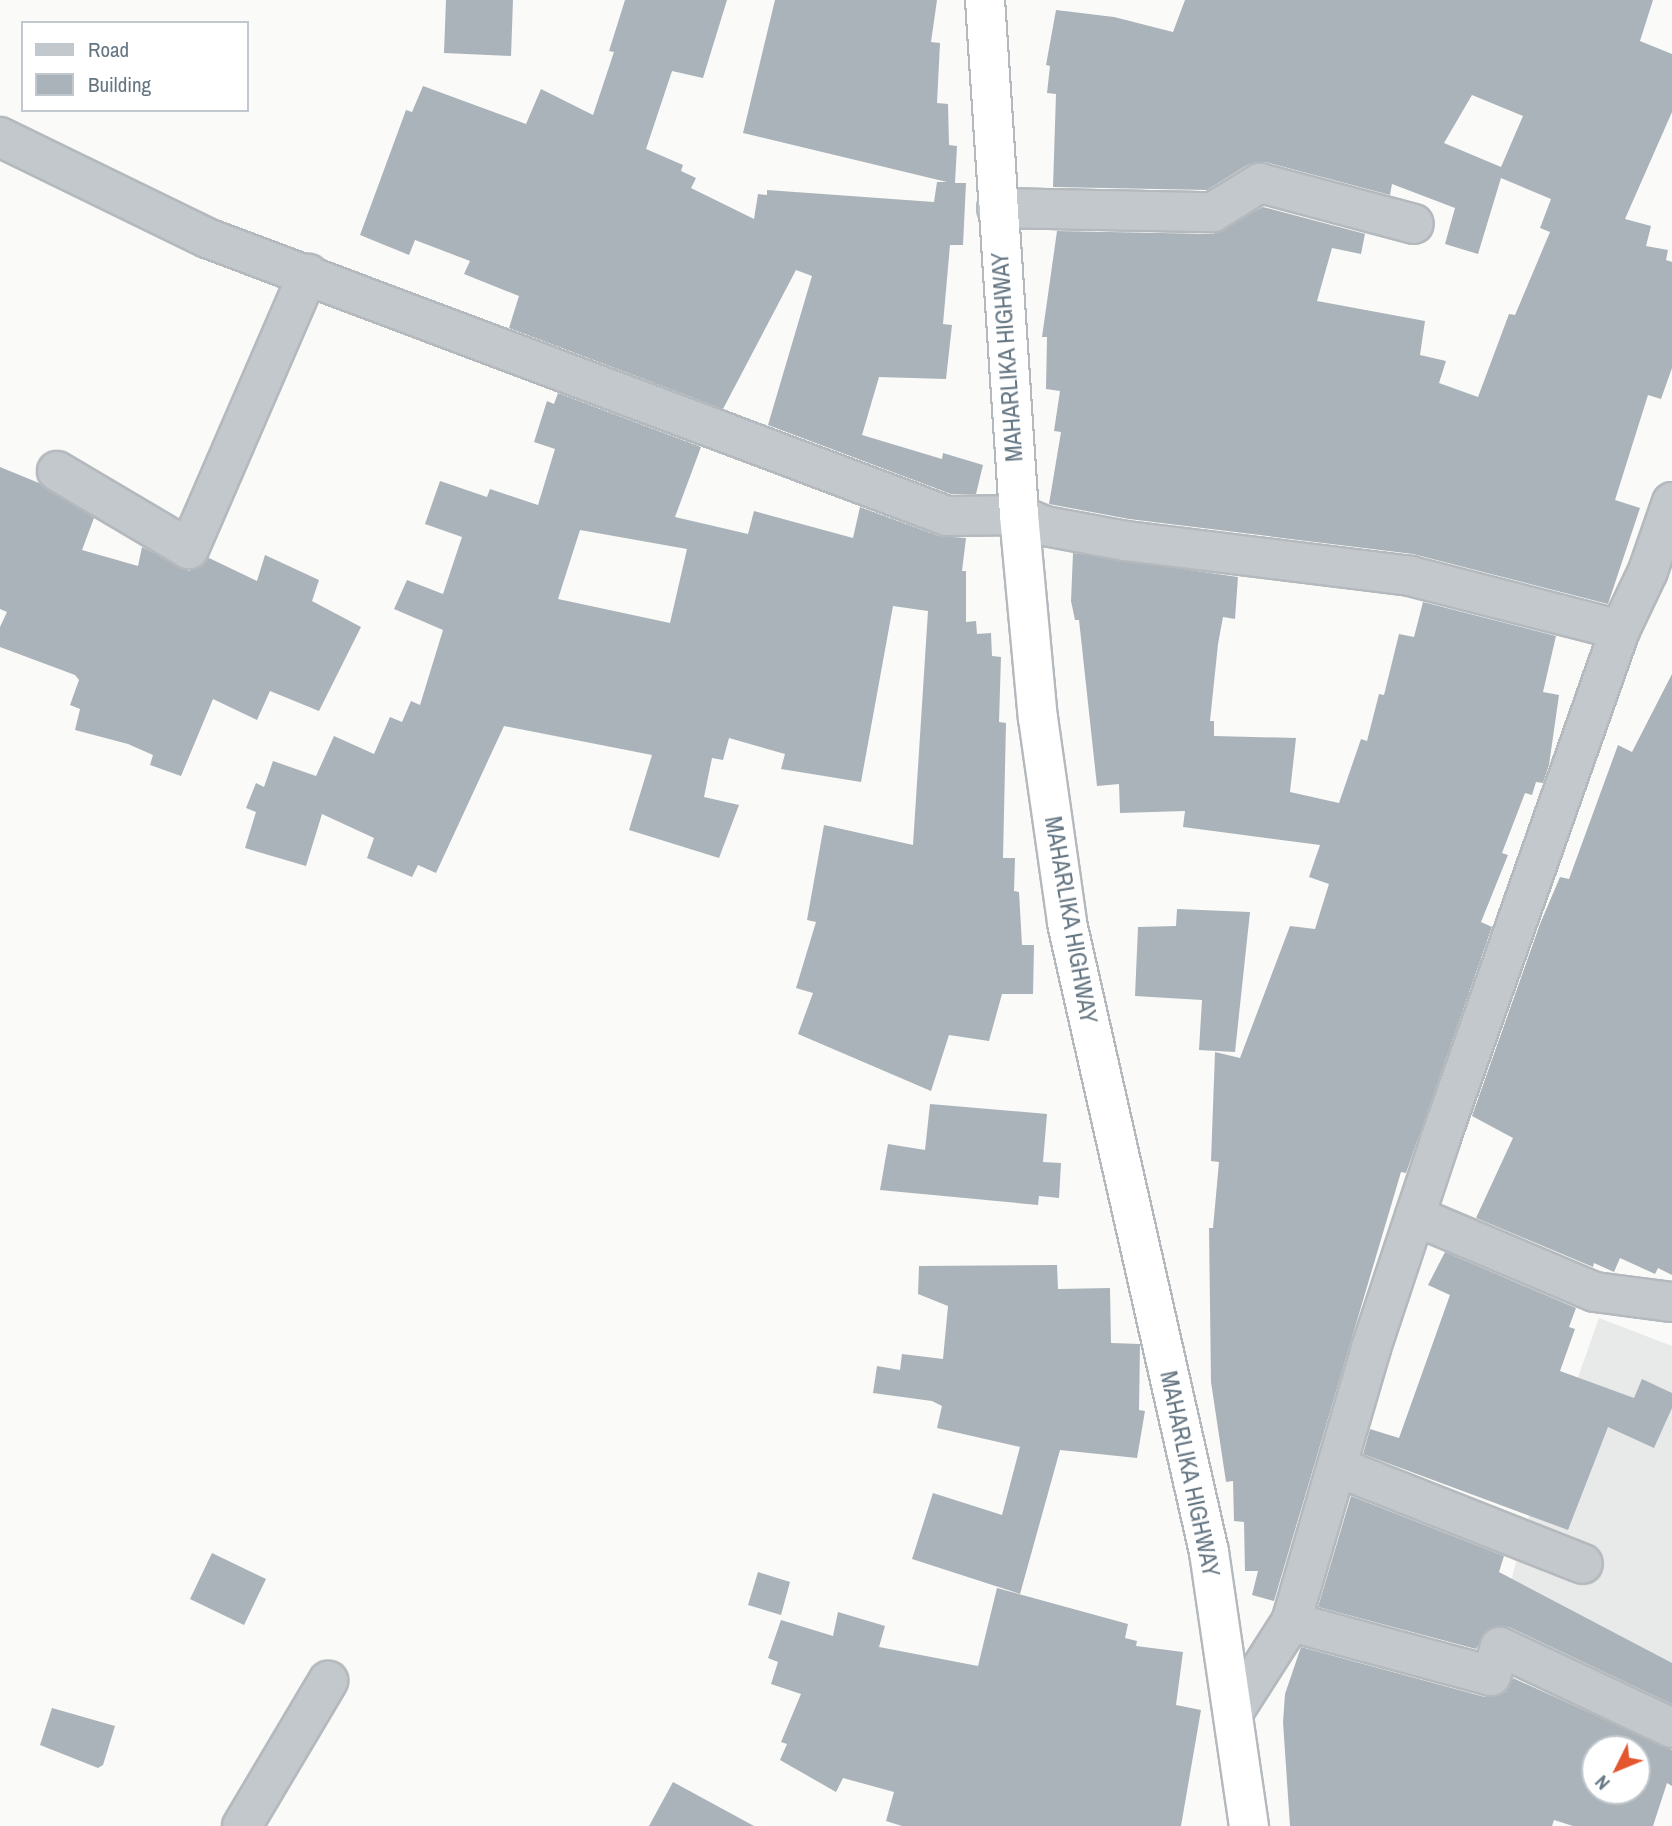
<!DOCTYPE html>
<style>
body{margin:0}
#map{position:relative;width:1672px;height:1826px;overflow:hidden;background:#fafaf8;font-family:"Archivo Narrow",sans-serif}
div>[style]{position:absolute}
.built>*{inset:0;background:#e8e9e9}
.building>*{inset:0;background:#aab3b9}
.roads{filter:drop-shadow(2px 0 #b4b9bd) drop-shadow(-2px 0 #b4b9bd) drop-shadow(0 2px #b4b9bd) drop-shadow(0 -2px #b4b9bd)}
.minor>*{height:38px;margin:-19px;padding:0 19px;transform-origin:19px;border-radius:19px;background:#c3c8cc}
.highway>*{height:38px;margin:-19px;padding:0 19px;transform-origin:19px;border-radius:19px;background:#fff}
span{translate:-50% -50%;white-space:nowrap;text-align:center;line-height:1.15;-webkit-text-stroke:7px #fff;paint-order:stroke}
.street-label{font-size:24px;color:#657683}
.legend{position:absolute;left:21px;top:21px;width:228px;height:91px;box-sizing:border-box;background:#fff;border:2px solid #c1c8cd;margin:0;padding:9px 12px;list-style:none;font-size:21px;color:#657683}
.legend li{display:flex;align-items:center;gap:14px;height:35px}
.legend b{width:35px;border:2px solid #c1c8cd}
.north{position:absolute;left:1581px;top:1735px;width:70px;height:70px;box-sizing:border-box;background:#fff;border:2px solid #c1c8cd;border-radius:50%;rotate:227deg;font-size:19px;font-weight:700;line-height:28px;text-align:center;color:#657683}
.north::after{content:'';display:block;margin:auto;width:24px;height:32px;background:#e4572e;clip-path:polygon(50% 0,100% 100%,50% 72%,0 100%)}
</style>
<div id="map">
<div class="built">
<div style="clip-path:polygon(1599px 1318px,1672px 1346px,1672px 1725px,1494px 1642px,1529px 1516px)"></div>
</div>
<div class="building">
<div style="clip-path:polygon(446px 0,513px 0,511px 56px,444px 53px)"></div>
<div style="clip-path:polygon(625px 0,727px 0,703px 78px,672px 71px,646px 149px,683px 165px,681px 171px,696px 178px,691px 188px,754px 219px,758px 194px,767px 195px,767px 190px,934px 202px,937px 182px,947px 182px,743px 133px,775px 0,937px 0,931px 42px,940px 43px,937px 103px,948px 104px,949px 145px,957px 146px,955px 183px,966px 183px,963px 245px,950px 245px,943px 324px,952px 325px,946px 379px,879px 377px,862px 435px,942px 459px,943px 453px,983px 465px,976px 494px,951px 494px,768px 425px,812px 276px,796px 270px,723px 409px,509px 328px,519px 296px,464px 274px,470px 261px,415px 240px,409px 255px,360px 235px,406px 110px,412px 112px,423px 86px,526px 124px,541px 89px,593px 115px,614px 52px,609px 51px)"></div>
<div style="clip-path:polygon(evenodd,1185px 0,1653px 0,1640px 41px,1672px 54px,1672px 112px,1625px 219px,1651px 226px,1646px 246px,1668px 250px,1666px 260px,1672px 262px,1672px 368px,1661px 399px,1648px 395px,1615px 500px,1640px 508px,1608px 604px,1413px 554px,1129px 519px,1049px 504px,1061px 432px,1054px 431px,1060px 391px,1046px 389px,1047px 337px,1042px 337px,1057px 231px,1213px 234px,1263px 207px,1373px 236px,1365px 234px,1361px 254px,1332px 248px,1317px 301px,1425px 321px,1420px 355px,1446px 361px,1439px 383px,1478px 397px,1509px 314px,1515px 315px,1550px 232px,1540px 228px,1551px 199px,1501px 178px,1478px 254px,1445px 244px,1455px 208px,1392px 184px,1390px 195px,1265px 162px,1249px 164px,1207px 190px,1053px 187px,1056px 94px,1047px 93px,1050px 66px,1046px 65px,1056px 10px,1114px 17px,1173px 32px,1185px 0,1472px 95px,1523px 116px,1501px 167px,1444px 143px,1472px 95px)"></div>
<div style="clip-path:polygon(evenodd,558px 393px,701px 447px,675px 517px,748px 534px,754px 511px,853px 538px,860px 507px,939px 536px,966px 538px,962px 571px,966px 571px,966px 622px,976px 621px,977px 634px,991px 633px,992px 656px,1001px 657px,999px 722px,1006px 723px,1003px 858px,1015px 858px,1014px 891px,1019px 892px,1022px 945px,1034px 945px,1033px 994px,1002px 994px,989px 1041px,949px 1035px,931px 1091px,798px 1034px,813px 993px,796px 988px,816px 922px,807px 920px,824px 825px,913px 845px,928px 611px,893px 606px,861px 782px,781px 769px,785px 754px,729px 738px,723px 760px,712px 758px,704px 797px,739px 805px,719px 858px,629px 830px,652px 755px,504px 726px,436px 873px,418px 865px,412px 877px,367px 858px,374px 838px,322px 814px,306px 866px,245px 848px,256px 812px,246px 808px,256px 783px,264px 787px,273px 761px,316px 776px,334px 736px,374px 754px,390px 717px,402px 722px,411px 701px,420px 705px,443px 630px,394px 609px,407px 580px,443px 594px,462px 537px,425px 524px,440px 481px,487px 497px,490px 489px,538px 505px,555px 449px,534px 442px,547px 401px,554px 404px,558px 393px,580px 530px,687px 549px,670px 623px,558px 599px,580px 530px)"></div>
<div style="clip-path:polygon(0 467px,39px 483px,94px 518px,82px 550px,138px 566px,142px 547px,189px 571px,209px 558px,257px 581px,265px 555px,319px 580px,312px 601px,361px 627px,319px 711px,270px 691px,257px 720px,213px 699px,181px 776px,150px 765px,153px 755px,128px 744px,75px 730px,80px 709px,70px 705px,79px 680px,75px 675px,0 647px,0 627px,7px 612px,0 609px)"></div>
<div style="clip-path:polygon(1073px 553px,1238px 577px,1235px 619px,1223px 617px,1218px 644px,1210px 721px,1214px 721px,1214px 736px,1296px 738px,1290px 792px,1339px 803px,1361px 739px,1367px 741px,1379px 694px,1384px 695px,1399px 634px,1414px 637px,1423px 602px,1556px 636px,1543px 692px,1559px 695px,1549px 765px,1543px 783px,1536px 782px,1532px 795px,1525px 793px,1502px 853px,1508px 855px,1481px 922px,1492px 927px,1406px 1173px,1401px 1172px,1274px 1601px,1252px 1595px,1258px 1571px,1245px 1571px,1244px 1522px,1234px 1521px,1233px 1481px,1226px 1482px,1211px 1382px,1209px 1228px,1213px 1228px,1219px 1162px,1211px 1161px,1215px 1052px,1240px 1058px,1290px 926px,1315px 929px,1329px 884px,1309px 877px,1320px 845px,1183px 827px,1185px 811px,1120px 813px,1119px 784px,1097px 786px,1079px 620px,1075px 620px,1071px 601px)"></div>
<div style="clip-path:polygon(1672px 674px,1672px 1275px,1658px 1268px,1655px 1274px,1620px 1258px,1614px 1272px,1594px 1263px,1593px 1267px,1476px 1218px,1513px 1138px,1472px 1116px,1540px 924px,1560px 877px,1569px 879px,1618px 745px,1632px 752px)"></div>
<div style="clip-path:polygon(1177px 909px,1250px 912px,1235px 1052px,1199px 1050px,1202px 1000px,1135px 996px,1138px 927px,1176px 926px)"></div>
<div style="clip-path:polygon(930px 1104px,1047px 1114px,1043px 1162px,1061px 1163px,1059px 1198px,1039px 1196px,1038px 1205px,880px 1190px,888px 1144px,925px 1150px)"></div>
<div style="clip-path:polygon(1445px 1252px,1576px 1308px,1569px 1327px,1575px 1329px,1560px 1371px,1634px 1398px,1642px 1379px,1672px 1393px,1672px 1408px,1654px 1448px,1608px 1427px,1568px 1530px,1363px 1454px,1370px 1429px,1399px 1438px,1450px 1295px,1428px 1285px)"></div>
<div style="clip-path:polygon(1057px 1265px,1058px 1289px,1110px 1288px,1111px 1343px,1140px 1344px,1139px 1410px,1145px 1411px,1137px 1458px,1060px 1450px,1020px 1594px,912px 1559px,933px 1493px,1002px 1515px,1020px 1447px,937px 1428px,942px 1406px,932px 1401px,873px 1393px,877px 1366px,900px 1370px,902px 1354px,943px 1359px,948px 1306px,918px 1294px,919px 1266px)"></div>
<div style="clip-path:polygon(1351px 1496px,1504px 1556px,1499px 1572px,1672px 1663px,1672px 1704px,1509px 1627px,1487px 1630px,1476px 1649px,1318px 1607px)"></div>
<div style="clip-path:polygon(212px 1553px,266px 1579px,244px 1625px,190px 1599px)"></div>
<div style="clip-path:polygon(758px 1572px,790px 1582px,781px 1615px,748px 1605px)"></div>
<div style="clip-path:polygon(997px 1588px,1128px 1624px,1125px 1638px,1137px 1641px,1136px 1646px,1183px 1652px,1176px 1705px,1201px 1710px,1181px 1826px,902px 1826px,886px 1821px,894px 1792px,843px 1778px,836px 1792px,780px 1760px,787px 1744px,781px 1742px,801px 1694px,771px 1684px,778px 1662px,768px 1658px,781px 1620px,833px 1636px,838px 1612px,885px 1626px,879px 1647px,978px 1666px)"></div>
<div style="clip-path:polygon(evenodd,1301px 1647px,1485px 1697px,1506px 1692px,1513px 1678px,1672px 1750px,1672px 1786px,1667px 1783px,1653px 1826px,1573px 1826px,1554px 1820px,1552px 1826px,1290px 1826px,1283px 1722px,1285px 1694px,1301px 1647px,1595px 1749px,1637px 1749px,1637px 1791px,1595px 1791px,1595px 1749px)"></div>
<div style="clip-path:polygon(52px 1708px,115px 1726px,103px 1765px,98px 1768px,40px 1745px)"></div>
<div style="clip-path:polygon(673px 1782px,754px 1826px,649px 1826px)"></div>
</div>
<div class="roads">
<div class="minor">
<div style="left:0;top:137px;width:230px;rotate:26deg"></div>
<div style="left:207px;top:238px;width:790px;rotate:20.59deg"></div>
<div style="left:947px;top:516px;width:72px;rotate:-0.8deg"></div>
<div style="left:1019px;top:515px;width:28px;rotate:23deg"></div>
<div style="left:1045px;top:526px;width:82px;rotate:10.5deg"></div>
<div style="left:1126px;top:541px;width:286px;rotate:7deg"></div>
<div style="left:1410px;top:576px;width:217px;rotate:14.4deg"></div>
<div style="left:997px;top:208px;width:216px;rotate:1.1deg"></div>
<div style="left:1213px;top:212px;width:55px;rotate:-31.7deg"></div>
<div style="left:1260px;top:183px;width:159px;rotate:14.9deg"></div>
<div style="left:57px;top:471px;width:153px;rotate:30.6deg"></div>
<div style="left:189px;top:549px;width:300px;rotate:-66.6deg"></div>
<div style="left:1415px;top:1216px;width:195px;rotate:22.9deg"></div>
<div style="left:1595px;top:1292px;width:78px;rotate:7.4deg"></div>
<div style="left:1337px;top:1467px;width:264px;rotate:21.5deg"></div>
<div style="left:1291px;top:1622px;width:207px;rotate:15.1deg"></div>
<div style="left:1491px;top:1676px;width:30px;rotate:-73deg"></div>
<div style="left:1500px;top:1647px;width:190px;rotate:25.2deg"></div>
<div style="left:1234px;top:1711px;width:106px;rotate:-57.4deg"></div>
<div style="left:1291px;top:1622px;width:285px;rotate:-73.7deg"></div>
<div style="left:1371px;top:1348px;width:219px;rotate:-71.6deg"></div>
<div style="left:1440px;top:1140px;width:541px;rotate:-70.56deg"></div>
<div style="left:1620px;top:630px;width:65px;rotate:-64.6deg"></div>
<div style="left:1648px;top:571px;width:73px;rotate:-70.8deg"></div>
<div style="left:242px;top:1826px;width:169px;rotate:-59.3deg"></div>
</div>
<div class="highway">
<div style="left:985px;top:0;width:516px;rotate:86.22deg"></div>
<div style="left:1019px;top:515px;width:204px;rotate:84.7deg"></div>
<div style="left:1038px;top:718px;width:207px;rotate:81.9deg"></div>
<div style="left:1067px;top:923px;width:645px;rotate:77.28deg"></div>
<div style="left:1209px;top:1552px;width:277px;rotate:81.7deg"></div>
</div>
</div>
<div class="street-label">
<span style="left:1007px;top:357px;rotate:-94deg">MAHARLIKA HIGHWAY</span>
<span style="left:1071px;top:920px;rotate:80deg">MAHARLIKA HIGHWAY</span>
<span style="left:1190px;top:1474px;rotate:78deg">MAHARLIKA HIGHWAY</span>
</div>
<ul class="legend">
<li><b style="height:9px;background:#c3c8cc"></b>Road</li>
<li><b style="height:19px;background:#aab3b9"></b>Building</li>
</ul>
<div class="north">N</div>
</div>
